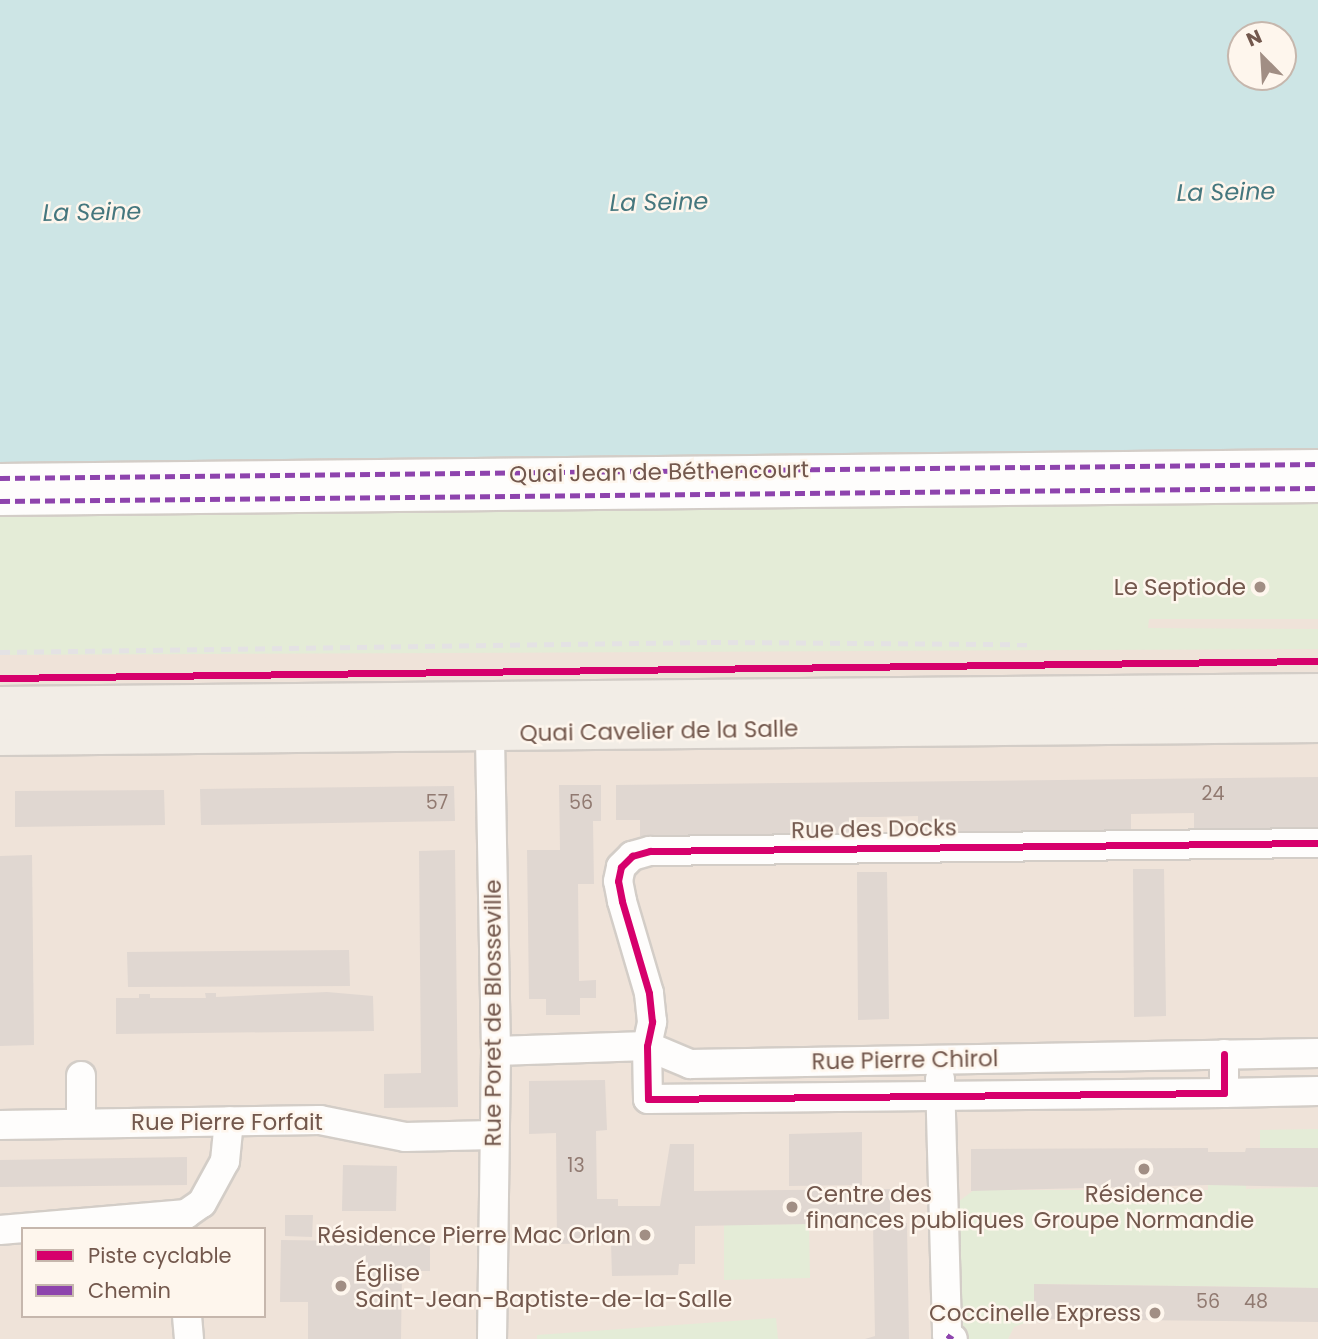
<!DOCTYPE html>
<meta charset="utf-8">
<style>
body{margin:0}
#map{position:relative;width:1318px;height:1339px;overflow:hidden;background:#f6f1eb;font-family:Poppins,sans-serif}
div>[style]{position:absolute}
.residential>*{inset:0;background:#efe3d9}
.green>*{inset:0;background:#e4ecd7}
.water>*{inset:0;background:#cde5e5}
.building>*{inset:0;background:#e0d7d1}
.roads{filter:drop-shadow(2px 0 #d3cdc7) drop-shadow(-2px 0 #d3cdc7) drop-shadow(0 2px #d3cdc7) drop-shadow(0 -2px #d3cdc7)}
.minor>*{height:28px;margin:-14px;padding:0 14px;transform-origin:14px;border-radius:14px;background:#fefdfc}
.major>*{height:35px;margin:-17.5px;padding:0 17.5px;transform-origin:17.5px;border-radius:17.5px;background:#f2ede6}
.rail>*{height:5px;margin-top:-2.5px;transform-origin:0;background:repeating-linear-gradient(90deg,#e4e2e4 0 10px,transparent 0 17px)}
.quiet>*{height:5px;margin-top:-2.5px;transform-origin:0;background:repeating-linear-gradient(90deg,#8e44ad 0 10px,transparent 0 15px)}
.cycleway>*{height:7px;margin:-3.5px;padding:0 3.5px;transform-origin:3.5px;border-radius:3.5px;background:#d6006c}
.dots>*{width:19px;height:19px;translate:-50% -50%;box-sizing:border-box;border:4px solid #fef6ed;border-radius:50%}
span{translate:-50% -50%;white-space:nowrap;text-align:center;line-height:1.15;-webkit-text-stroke:5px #fef6ed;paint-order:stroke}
.number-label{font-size:19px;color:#917a71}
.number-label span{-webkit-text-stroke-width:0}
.street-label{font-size:23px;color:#73584d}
.poi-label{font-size:23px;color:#73584d}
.right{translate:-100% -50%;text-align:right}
.left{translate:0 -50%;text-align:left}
.water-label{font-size:24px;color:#45777e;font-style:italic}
.legend{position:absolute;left:21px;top:1227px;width:245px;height:91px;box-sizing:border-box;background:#fef6ed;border:2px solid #c6b7ad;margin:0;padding:9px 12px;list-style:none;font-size:21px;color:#73584d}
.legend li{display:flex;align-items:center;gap:14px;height:35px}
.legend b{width:35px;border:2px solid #c6b7ad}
.north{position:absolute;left:1227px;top:21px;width:70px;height:70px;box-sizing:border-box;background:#fef6ed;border:2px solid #c6b7ad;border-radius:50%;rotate:336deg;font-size:19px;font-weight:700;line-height:28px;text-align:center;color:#73584d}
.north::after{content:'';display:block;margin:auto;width:24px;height:32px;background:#a18e84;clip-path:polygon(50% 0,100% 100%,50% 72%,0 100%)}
</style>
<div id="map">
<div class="residential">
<div style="clip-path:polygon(evenodd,1318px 451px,1318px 1339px,0 1339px,0 464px,1318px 451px,23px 1229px,264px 1229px,264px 1316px,23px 1316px,23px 1229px)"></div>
</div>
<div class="green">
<div style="clip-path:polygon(1318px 451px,1318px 619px,1149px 619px,1148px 628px,1318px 629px,1318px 649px,0 655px,0 467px)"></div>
<div style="clip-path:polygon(1318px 1129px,1318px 1148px,1260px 1148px,1260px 1130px)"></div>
<div style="clip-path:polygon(1208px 1185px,1246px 1185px,1246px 1189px,1318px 1187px,1318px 1288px,1034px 1284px,1034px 1319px,1014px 1327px,1008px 1339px,962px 1339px,958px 1202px,974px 1190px,1208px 1190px)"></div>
<div style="clip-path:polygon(809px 1224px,810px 1278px,724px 1280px,724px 1225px)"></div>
<div style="clip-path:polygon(776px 1318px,778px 1339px,537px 1339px,537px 1335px)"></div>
</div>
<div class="water">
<div style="clip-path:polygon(evenodd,0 0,1318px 0,1318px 451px,0 464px,0 0,1241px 35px,1283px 35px,1283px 77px,1241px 77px,1241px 35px)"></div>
</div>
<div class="building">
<div style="clip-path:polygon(1318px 777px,1318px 828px,1194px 829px,1194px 813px,1131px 814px,1131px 830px,918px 832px,918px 816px,878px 817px,854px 817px,854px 833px,640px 836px,640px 820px,616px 820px,616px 785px)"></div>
<div style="clip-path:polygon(559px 785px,601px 785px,601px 821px,593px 821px,594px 884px,578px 884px,579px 981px,596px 980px,596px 998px,580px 998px,580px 1015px,546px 1015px,546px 999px,529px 999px,527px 850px,560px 850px)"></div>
<div style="clip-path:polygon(454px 786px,455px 821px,201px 825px,200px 789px)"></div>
<div style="clip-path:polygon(164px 790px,165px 825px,15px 827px,15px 791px)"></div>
<div style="clip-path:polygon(455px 850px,458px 1107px,384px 1108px,384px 1074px,421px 1073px,419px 851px)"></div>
<div style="clip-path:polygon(32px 855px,34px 1045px,0 1046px,0 856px)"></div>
<div style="clip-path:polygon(1133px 869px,1164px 869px,1166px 1016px,1134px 1017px)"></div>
<div style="clip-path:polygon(857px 872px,887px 872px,889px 1019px,858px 1020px)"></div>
<div style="clip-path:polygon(349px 950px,350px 986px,128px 987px,127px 952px)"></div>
<div style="clip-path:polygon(327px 992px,373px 996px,374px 1031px,116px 1034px,116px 998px,139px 998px,139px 994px,150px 994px,150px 998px,206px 998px,205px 993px,216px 993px,216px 997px)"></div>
<div style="clip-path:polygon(605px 1080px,607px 1130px,596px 1131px,597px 1199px,618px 1199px,618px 1206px,660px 1206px,670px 1144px,694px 1144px,694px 1191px,890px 1189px,890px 1223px,907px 1223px,909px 1339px,865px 1339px,875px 1336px,873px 1223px,695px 1226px,695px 1264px,679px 1264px,678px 1275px,612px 1276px,611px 1243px,557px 1244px,556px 1133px,529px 1134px,529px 1081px)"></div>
<div style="clip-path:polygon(862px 1132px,862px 1185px,789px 1186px,789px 1134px)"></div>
<div style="clip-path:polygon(1208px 1148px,1208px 1152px,1245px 1152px,1246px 1148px,1318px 1148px,1318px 1187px,1208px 1185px,971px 1191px,971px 1149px)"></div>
<div style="clip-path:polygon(187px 1157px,187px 1185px,0 1187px,0 1160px)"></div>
<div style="clip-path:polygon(343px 1165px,397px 1166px,396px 1211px,342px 1211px)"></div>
<div style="clip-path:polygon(285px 1215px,313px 1215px,312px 1237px,285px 1236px)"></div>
<div style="clip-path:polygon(281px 1240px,430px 1242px,430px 1271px,402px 1271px,401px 1339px,308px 1339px,308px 1302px,280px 1302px)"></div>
<div style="clip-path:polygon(1034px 1284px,1318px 1288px,1318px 1322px,1034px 1319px)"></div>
</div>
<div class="roads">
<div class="minor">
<div style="left:0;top:478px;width:1318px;rotate:-0.61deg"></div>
<div style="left:0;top:501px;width:1318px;rotate:-0.57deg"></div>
<div style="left:496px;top:1051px;width:151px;rotate:-1.9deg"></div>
<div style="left:647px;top:1046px;width:47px;rotate:22.7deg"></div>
<div style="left:690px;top:1064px;width:628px;rotate:-1deg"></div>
<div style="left:1224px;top:1054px;width:39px;rotate:90deg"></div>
<div style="left:1224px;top:1093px;width:576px;rotate:179.4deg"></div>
<div style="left:648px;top:1099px;width:53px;rotate:-91.1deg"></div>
<div style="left:647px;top:1046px;width:25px;rotate:-78deg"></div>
<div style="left:652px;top:1022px;width:29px;rotate:-96deg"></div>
<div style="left:649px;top:993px;width:96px;rotate:-106.4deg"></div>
<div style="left:622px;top:901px;width:20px;rotate:-101deg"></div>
<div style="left:618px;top:881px;width:14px;rotate:-78deg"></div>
<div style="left:621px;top:867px;width:16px;rotate:-45deg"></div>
<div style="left:632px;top:856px;width:19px;rotate:-16deg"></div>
<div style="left:650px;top:851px;width:668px;rotate:-0.69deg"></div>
<div style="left:81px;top:1076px;width:47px;rotate:90deg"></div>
<div style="left:940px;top:1079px;width:256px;rotate:88.4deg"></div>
<div style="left:947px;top:1335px;width:7px;rotate:34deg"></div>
<div style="left:1224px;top:1093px;width:94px;rotate:-1.2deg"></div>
<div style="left:0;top:1125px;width:320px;rotate:-0.9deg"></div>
<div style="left:320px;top:1120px;width:87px;rotate:11.3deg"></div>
<div style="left:405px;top:1137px;width:89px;rotate:-1.3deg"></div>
<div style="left:0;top:1230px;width:187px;rotate:-4.9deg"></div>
<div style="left:186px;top:1214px;width:19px;rotate:-35deg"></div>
<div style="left:202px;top:1203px;width:48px;rotate:-61.3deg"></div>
<div style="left:225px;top:1161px;width:40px;rotate:-84.3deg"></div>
<div style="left:187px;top:1316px;width:23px;rotate:85deg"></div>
<div style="left:492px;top:1339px;width:288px;rotate:-89.2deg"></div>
<div style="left:496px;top:1051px;width:318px;rotate:-91.1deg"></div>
<div style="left:490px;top:733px;width:21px;rotate:-73deg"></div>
</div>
<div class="major">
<div style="left:0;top:704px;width:1318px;rotate:-0.57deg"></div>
<div style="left:0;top:737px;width:1318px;rotate:-0.57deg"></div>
</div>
</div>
<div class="rail">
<div style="left:0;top:652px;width:711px;rotate:-0.81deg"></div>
<div style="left:711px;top:642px;width:319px;rotate:0.4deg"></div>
</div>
<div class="quiet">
<div style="left:0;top:478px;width:1318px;rotate:-0.61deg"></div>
<div style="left:0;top:501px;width:1318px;rotate:-0.57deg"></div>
<div style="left:947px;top:1335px;width:7px;rotate:34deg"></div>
</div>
<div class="cycleway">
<div style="left:0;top:678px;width:1318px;rotate:-0.74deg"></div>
<div style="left:1224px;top:1054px;width:39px;rotate:90deg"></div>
<div style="left:1224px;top:1093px;width:576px;rotate:179.4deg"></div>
<div style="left:648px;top:1099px;width:53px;rotate:-91.1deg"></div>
<div style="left:647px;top:1046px;width:25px;rotate:-78deg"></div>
<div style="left:652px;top:1022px;width:29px;rotate:-96deg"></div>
<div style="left:649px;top:993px;width:96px;rotate:-106.4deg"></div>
<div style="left:622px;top:901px;width:20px;rotate:-101deg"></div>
<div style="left:618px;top:881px;width:14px;rotate:-78deg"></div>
<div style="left:621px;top:867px;width:16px;rotate:-45deg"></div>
<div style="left:632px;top:856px;width:19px;rotate:-16deg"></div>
<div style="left:650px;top:851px;width:668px;rotate:-0.69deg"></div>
</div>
<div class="dots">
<div style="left:1260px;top:587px;background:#a18e84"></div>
<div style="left:1144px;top:1169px;background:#a18e84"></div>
<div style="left:792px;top:1207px;background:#a18e84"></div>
<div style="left:645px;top:1235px;background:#a18e84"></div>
<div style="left:341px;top:1286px;background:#a18e84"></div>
<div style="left:1155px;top:1313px;background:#a18e84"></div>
</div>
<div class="number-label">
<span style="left:1213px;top:794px">24</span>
<span style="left:437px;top:803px">57</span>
<span style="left:581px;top:803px">56</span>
<span style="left:576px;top:1166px">13</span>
<span style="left:1208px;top:1302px">56</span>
<span style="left:1256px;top:1302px">48</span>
</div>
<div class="street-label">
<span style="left:659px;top:472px;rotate:-1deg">Quai Jean de Béthencourt</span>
<span style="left:659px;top:731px;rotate:-1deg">Quai Cavelier de la Salle</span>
<span style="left:874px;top:829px;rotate:-1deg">Rue des Docks</span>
<span style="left:493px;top:1013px;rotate:-90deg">Rue Poret de Blosseville</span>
<span style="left:905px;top:1060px;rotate:-1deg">Rue Pierre Chirol</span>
<span style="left:227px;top:1122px">Rue Pierre Forfait</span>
</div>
<div class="poi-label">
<span class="right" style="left:1246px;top:587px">Le Septiode</span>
<span class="left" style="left:806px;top:1207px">Centre des<br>finances publiques</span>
<span style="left:1144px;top:1207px">Résidence<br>Groupe Normandie</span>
<span class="right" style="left:631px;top:1235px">Résidence Pierre Mac Orlan</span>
<span class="left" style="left:355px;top:1286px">Église<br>Saint-Jean-Baptiste-de-la-Salle</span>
<span class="right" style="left:1141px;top:1313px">Coccinelle Express</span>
</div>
<div class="water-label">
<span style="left:1226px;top:192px;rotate:-1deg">La Seine</span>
<span style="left:659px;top:202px;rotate:-1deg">La Seine</span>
<span style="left:92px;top:212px;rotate:-1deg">La Seine</span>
</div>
<ul class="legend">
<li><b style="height:9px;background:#d6006c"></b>Piste cyclable</li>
<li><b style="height:9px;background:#8e44ad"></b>Chemin</li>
</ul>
<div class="north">N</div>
</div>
